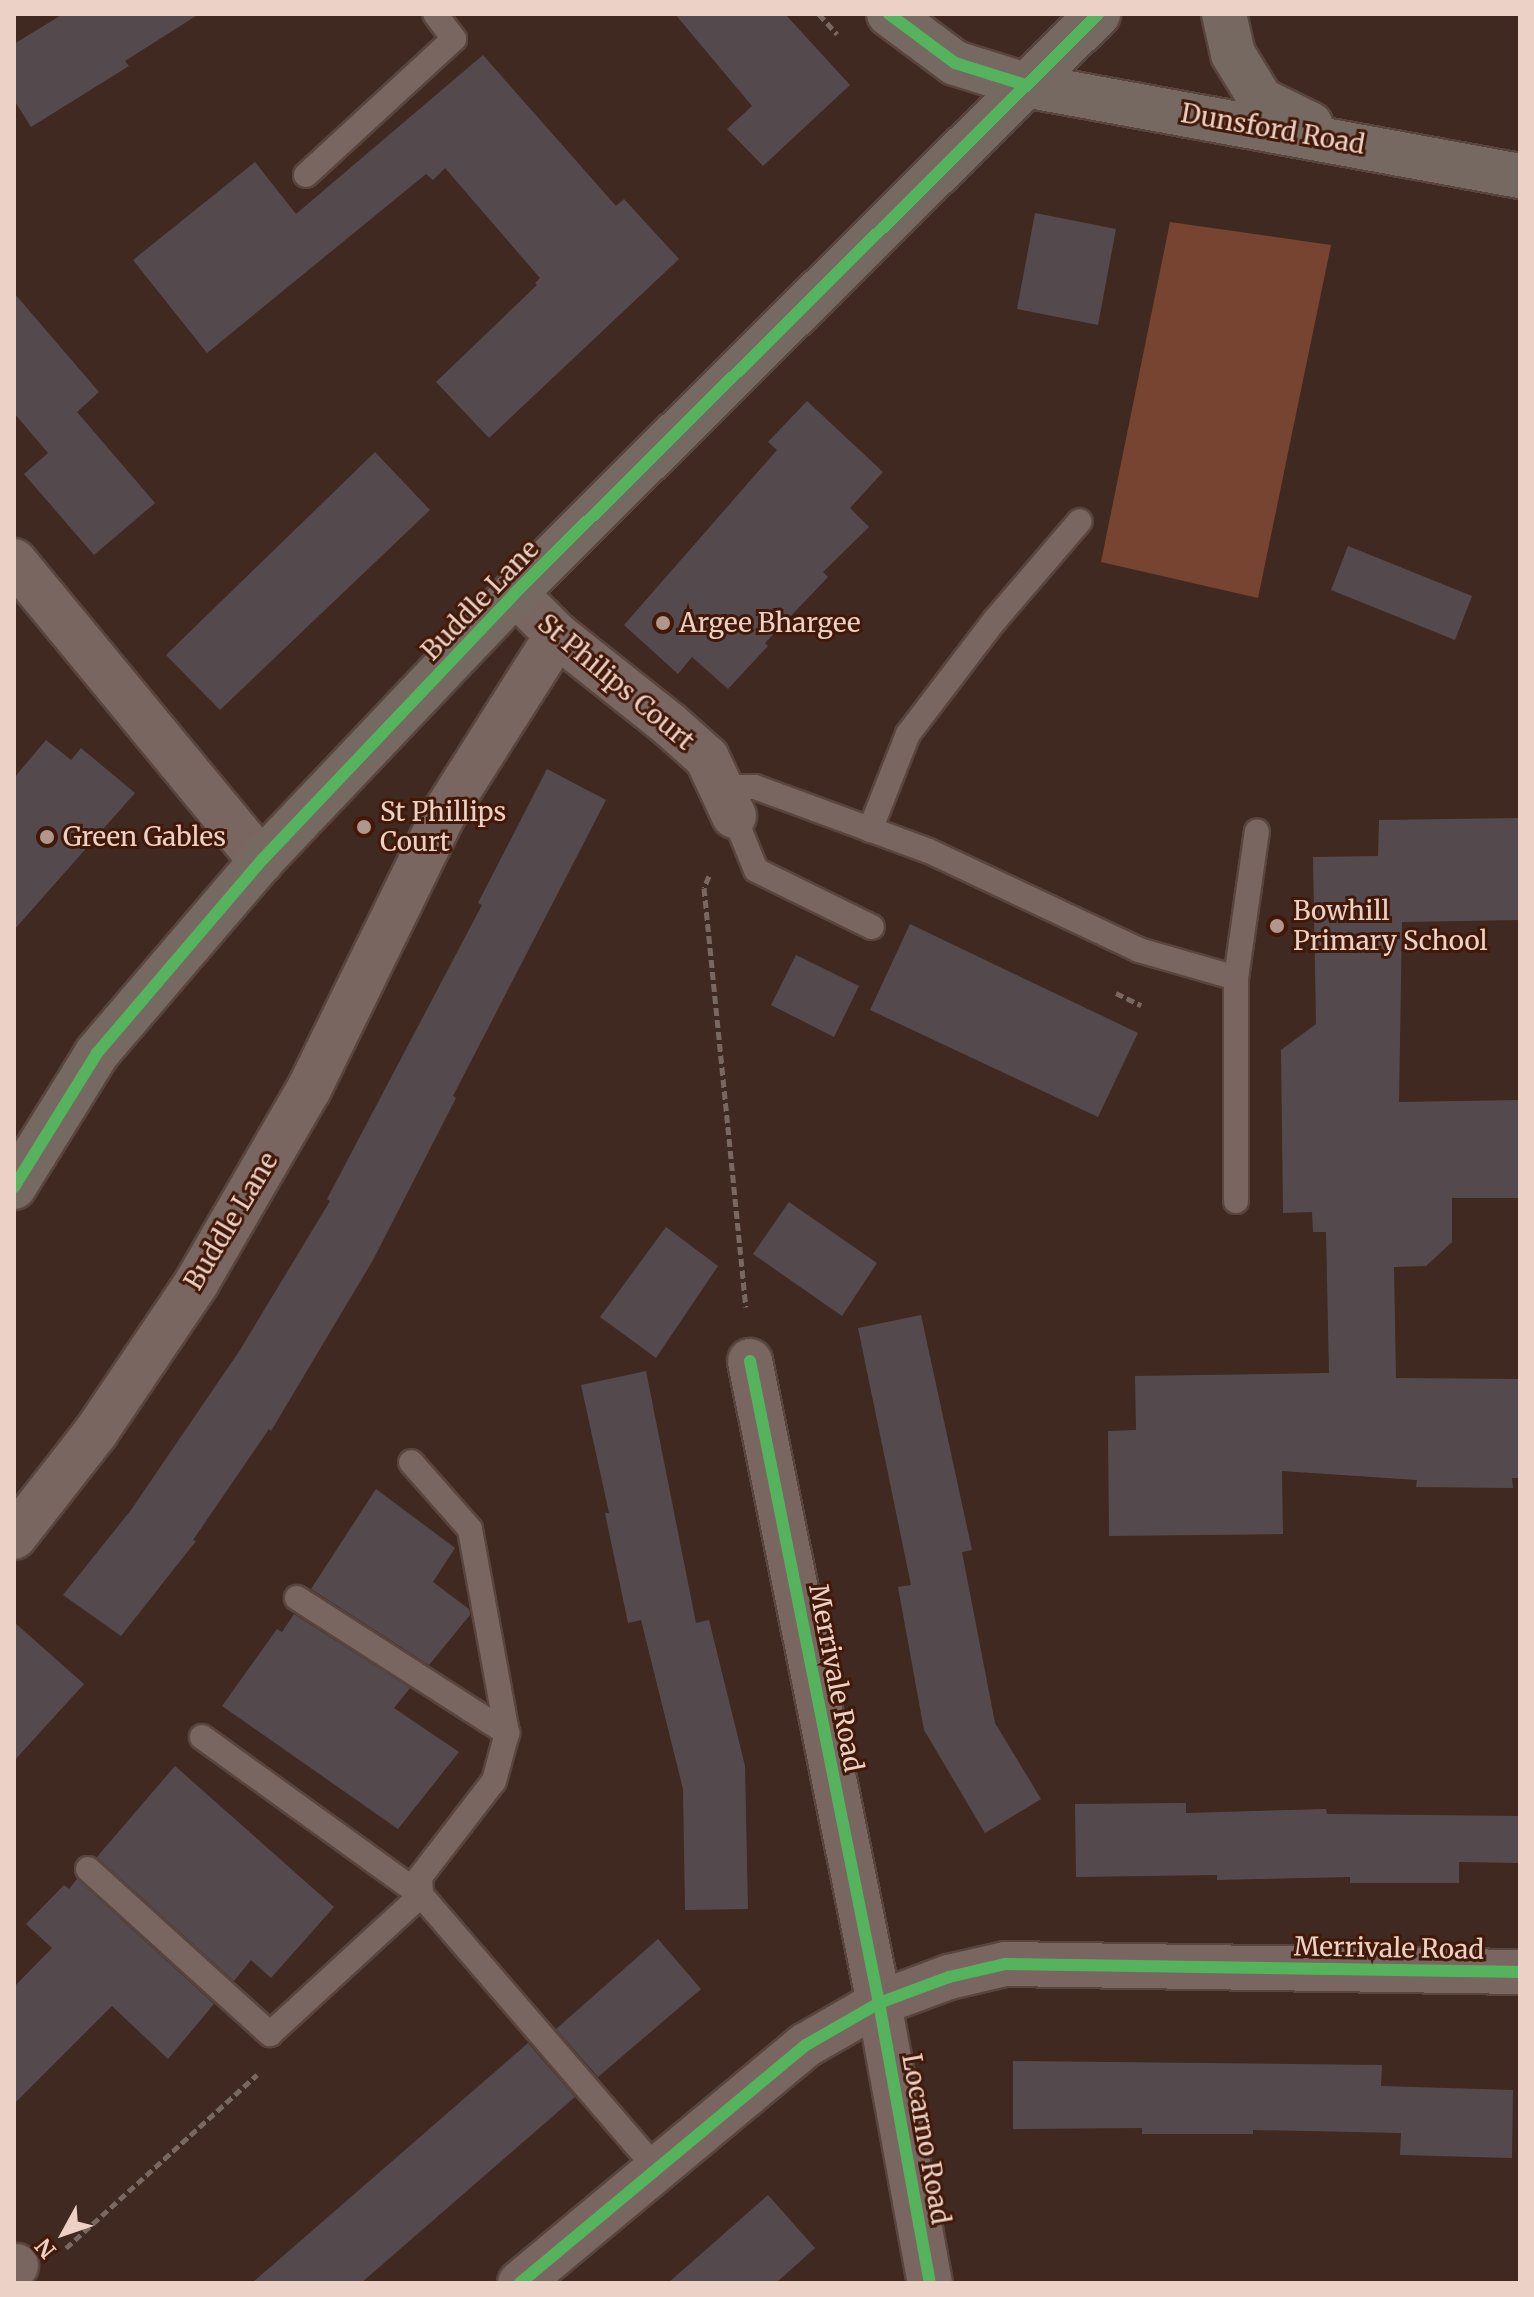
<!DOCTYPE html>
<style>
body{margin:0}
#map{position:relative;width:1534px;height:2297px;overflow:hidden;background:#402920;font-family:Merriweather,serif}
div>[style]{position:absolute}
.green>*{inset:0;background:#764431}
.building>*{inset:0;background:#544a4e}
.path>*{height:5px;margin-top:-2.5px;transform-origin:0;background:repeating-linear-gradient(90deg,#796861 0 8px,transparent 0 12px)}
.roads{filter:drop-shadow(2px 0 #59453e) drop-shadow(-2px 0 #59453e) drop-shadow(0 2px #59453e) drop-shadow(0 -2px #59453e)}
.lane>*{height:24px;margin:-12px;padding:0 12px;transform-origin:12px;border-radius:12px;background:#7a6660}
.street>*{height:44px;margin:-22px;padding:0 22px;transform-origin:22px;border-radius:22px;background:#7a6660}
.secondary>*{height:44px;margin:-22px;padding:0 22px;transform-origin:22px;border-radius:22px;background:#766961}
.cycleway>*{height:12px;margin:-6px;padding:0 6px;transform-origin:6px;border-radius:6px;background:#56b35d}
.dots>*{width:22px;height:22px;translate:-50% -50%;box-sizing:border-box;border:4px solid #421909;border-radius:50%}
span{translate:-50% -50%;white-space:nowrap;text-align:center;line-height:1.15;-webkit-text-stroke:6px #421909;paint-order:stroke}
.street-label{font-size:26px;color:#ecd1c7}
.poi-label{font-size:26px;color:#ecd1c7}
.left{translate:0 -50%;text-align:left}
.frame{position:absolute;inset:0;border:16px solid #ecd1c7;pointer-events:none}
.north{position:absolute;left:24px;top:2193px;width:80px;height:80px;-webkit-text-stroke:6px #421909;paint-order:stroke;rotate:230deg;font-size:22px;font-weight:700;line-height:32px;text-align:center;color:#ecd1c7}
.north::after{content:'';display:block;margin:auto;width:28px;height:36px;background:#ecd1c7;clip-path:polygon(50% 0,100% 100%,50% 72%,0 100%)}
</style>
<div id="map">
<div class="green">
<div style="clip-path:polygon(1170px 222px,1331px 245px,1258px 598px,1101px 562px)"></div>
</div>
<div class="building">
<div style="clip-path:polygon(63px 14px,199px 14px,125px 61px,129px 66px,31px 127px,14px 100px,14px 44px)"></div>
<div style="clip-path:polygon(675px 14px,785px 14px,850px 85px,763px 166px,727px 129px,752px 106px)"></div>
<div style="clip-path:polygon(483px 55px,616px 206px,624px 199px,679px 259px,489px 438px,436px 382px,537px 285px,535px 283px,540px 278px,445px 168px,433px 180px,426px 174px,207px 353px,133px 260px,255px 162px,296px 214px)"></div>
<div style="clip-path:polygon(1035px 213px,1116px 229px,1098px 325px,1017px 309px)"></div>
<div style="clip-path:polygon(14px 293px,99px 392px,77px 412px,155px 503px,94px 555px,24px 474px,48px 453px,14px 413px)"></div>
<div style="clip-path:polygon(807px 401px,883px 472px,850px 508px,869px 527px,823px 572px,828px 577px,765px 643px,768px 646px,728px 689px,692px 657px,678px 674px,624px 625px,777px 450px,768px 442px)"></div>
<div style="clip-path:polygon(375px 452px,430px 510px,220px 710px,166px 655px)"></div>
<div style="clip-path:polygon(1348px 546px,1472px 596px,1455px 640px,1331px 590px)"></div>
<div style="clip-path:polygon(46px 740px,71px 760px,81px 748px,135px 793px,14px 930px,14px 778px)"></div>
<div style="clip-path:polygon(547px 769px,606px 800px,453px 1096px,456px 1098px,373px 1260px,271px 1431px,269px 1429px,193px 1540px,196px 1541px,121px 1636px,63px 1595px,131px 1510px,240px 1350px,330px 1201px,327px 1199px,482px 905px,478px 903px)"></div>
<div style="clip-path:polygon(1520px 818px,1520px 920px,1402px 922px,1399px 1102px,1520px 1100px,1520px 1198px,1452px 1198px,1452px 1242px,1426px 1266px,1394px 1267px,1396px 1378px,1520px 1379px,1520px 1478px,1512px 1478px,1513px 1488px,1416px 1487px,1417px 1480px,1282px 1471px,1283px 1534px,1109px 1536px,1108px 1431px,1136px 1430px,1135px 1376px,1329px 1373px,1326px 1232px,1313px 1232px,1312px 1212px,1283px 1213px,1281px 1050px,1316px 1024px,1313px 857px,1378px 856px,1379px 820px)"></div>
<div style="clip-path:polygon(910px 924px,1138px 1033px,1098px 1117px,870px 1010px)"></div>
<div style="clip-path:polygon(796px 955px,859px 986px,834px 1037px,771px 1005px)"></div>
<div style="clip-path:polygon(789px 1202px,877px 1263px,842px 1316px,753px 1254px)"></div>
<div style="clip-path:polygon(666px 1227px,718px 1266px,656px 1358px,600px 1317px)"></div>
<div style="clip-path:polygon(921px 1315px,972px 1550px,962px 1552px,995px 1723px,1041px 1799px,985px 1833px,924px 1730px,898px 1587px,911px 1585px,858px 1328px)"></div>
<div style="clip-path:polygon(646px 1371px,696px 1623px,709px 1620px,745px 1766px,748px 1909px,685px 1910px,683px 1789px,641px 1620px,628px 1623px,605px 1513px,609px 1513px,581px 1385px)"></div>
<div style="clip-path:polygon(376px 1489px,455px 1548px,433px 1582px,469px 1609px,470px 1615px,429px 1665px,311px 1589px)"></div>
<div style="clip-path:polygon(294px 1614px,410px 1688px,394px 1708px,459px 1752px,398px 1829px,222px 1706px,277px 1629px,282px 1632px)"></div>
<div style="clip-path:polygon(14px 1622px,84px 1684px,14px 1761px)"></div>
<div style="clip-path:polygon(175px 1766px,334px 1907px,271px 1978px,251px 1960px,234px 1981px,97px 1857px)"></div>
<div style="clip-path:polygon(1186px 1803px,1186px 1813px,1326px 1809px,1327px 1814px,1520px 1816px,1520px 1863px,1459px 1862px,1459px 1883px,1350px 1883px,1350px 1877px,1217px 1880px,1217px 1875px,1076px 1877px,1075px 1804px)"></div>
<div style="clip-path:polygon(77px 1879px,214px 2004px,168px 2059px,112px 2006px,14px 2104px,14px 1987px,52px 1948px,26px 1924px,64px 1885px,69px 1889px)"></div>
<div style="clip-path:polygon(658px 1939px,701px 1989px,598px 2077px,556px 2029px)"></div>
<div style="clip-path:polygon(528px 2043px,575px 2097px,361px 2283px,252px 2283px)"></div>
<div style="clip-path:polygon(1013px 2061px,1382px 2065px,1381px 2086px,1513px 2090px,1512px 2158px,1400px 2155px,1401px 2133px,1253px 2130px,1253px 2134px,1142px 2134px,1142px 2128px,1013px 2129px)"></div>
<div style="clip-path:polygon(768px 2195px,815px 2248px,776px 2283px,668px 2283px)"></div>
</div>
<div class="path">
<div style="left:819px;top:14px;width:27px;rotate:48deg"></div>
<div style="left:709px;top:876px;width:13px;rotate:113deg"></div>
<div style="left:704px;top:888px;width:421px;rotate:84.3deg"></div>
<div style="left:1116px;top:993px;width:28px;rotate:26deg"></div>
<div style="left:66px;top:2248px;width:258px;rotate:-42.2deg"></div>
</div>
<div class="roads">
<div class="lane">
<div style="left:306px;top:175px;width:201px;rotate:-42.6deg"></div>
<div style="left:454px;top:39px;width:31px;rotate:-127deg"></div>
<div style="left:723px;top:787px;width:32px"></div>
<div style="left:755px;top:787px;width:185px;rotate:20.2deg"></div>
<div style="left:929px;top:851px;width:232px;rotate:25.2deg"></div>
<div style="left:1139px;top:950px;width:101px;rotate:16.1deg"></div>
<div style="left:734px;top:816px;width:58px;rotate:67.8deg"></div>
<div style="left:756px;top:870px;width:129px;rotate:26.2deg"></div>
<div style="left:870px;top:830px;width:103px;rotate:-68.4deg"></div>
<div style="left:908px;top:734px;width:143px;rotate:-52.7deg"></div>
<div style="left:995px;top:620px;width:130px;rotate:-49.4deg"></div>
<div style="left:1236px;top:1201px;width:223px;rotate:-90deg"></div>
<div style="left:1236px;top:978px;width:148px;rotate:-81.9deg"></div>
<div style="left:297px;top:1598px;width:250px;rotate:32.7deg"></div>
<div style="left:202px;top:1737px;width:270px;rotate:35.8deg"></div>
<div style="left:421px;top:1895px;width:359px;rotate:49.3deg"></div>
<div style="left:88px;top:1869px;width:246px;rotate:42.2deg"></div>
<div style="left:270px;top:2034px;width:205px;rotate:-42.6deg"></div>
<div style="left:421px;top:1895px;width:18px;rotate:-93deg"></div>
<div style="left:420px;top:1877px;width:121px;rotate:-52.4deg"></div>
<div style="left:494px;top:1781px;width:50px;rotate:-74.8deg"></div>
<div style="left:507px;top:1733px;width:207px;rotate:-100.3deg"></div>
<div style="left:470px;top:1529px;width:89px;rotate:-131.4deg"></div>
</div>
<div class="street">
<div style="left:14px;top:561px;width:389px;rotate:50.5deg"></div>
<div style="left:515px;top:593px;width:59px;rotate:45deg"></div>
<div style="left:557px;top:635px;width:143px;rotate:38.5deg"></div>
<div style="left:669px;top:724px;width:51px;rotate:41.8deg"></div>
<div style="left:707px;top:758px;width:64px;rotate:65deg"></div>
<div style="left:750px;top:1361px;width:655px;rotate:78.64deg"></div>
<div style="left:879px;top:2003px;width:285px;rotate:79.7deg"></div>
<div style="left:14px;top:1537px;width:133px;rotate:-52deg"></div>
<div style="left:96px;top:1432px;width:181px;rotate:-56deg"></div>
<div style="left:197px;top:1282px;width:223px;rotate:-59.9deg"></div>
<div style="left:309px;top:1089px;width:303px;rotate:-63.9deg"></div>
<div style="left:442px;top:817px;width:215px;rotate:-57.7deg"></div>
<div style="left:14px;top:2268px;width:3px;rotate:-45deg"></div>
<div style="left:520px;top:2283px;width:372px;rotate:-39.8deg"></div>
<div style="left:806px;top:2045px;width:84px;rotate:-29.9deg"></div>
<div style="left:879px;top:2003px;width:75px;rotate:-20.4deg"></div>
<div style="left:949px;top:1977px;width:57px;rotate:-13.1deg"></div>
<div style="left:1005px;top:1964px;width:515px;rotate:0.89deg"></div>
</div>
<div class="secondary">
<div style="left:889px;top:14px;width:82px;rotate:36.6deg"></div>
<div style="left:955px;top:63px;width:73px;rotate:17.4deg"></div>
<div style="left:1025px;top:85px;width:503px;rotate:10.42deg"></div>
<div style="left:1224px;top:14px;width:41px;rotate:77.3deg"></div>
<div style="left:1233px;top:54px;width:54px;rotate:58.7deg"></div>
<div style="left:1261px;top:100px;width:55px;rotate:26.1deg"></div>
<div style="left:14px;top:1187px;width:158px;rotate:-58.2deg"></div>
<div style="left:97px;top:1053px;width:253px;rotate:-49.5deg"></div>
<div style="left:261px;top:861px;width:369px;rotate:-46.5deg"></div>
<div style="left:515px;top:593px;width:822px;rotate:-44.8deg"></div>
</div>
</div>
<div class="cycleway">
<div style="left:889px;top:14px;width:82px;rotate:36.6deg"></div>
<div style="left:955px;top:63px;width:73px;rotate:17.4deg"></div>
<div style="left:14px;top:1187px;width:158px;rotate:-58.2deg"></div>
<div style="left:97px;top:1053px;width:253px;rotate:-49.5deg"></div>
<div style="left:261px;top:861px;width:369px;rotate:-46.5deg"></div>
<div style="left:515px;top:593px;width:822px;rotate:-44.8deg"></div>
<div style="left:750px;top:1361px;width:655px;rotate:78.64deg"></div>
<div style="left:879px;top:2003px;width:285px;rotate:79.7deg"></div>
<div style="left:520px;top:2283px;width:372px;rotate:-39.8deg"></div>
<div style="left:806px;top:2045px;width:84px;rotate:-29.9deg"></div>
<div style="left:879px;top:2003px;width:75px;rotate:-20.4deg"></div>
<div style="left:949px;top:1977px;width:57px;rotate:-13.1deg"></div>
<div style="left:1005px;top:1964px;width:515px;rotate:0.89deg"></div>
</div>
<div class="dots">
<div style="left:663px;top:623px;background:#b0968d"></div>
<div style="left:364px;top:827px;background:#b0968d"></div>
<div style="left:47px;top:837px;background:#b0968d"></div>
<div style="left:1277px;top:926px;background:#b0968d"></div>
</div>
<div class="street-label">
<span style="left:1273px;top:129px;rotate:10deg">Dunsford Road</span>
<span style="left:480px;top:600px;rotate:-46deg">Buddle Lane</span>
<span style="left:616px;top:682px;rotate:40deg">St Philips Court</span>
<span style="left:231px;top:1221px;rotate:-59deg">Buddle Lane</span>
<span style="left:836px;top:1678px;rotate:79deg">Merrivale Road</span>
<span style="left:1389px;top:1948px;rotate:1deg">Merrivale Road</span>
<span style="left:926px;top:2139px;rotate:80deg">Locarno Road</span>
</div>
<div class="poi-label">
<span class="left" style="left:679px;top:623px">Argee Bhargee</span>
<span class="left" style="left:380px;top:827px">St Phillips<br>Court</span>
<span class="left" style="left:63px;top:837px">Green Gables</span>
<span class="left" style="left:1293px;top:926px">Bowhill<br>Primary School</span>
</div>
<div class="frame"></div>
<div class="north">N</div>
</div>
